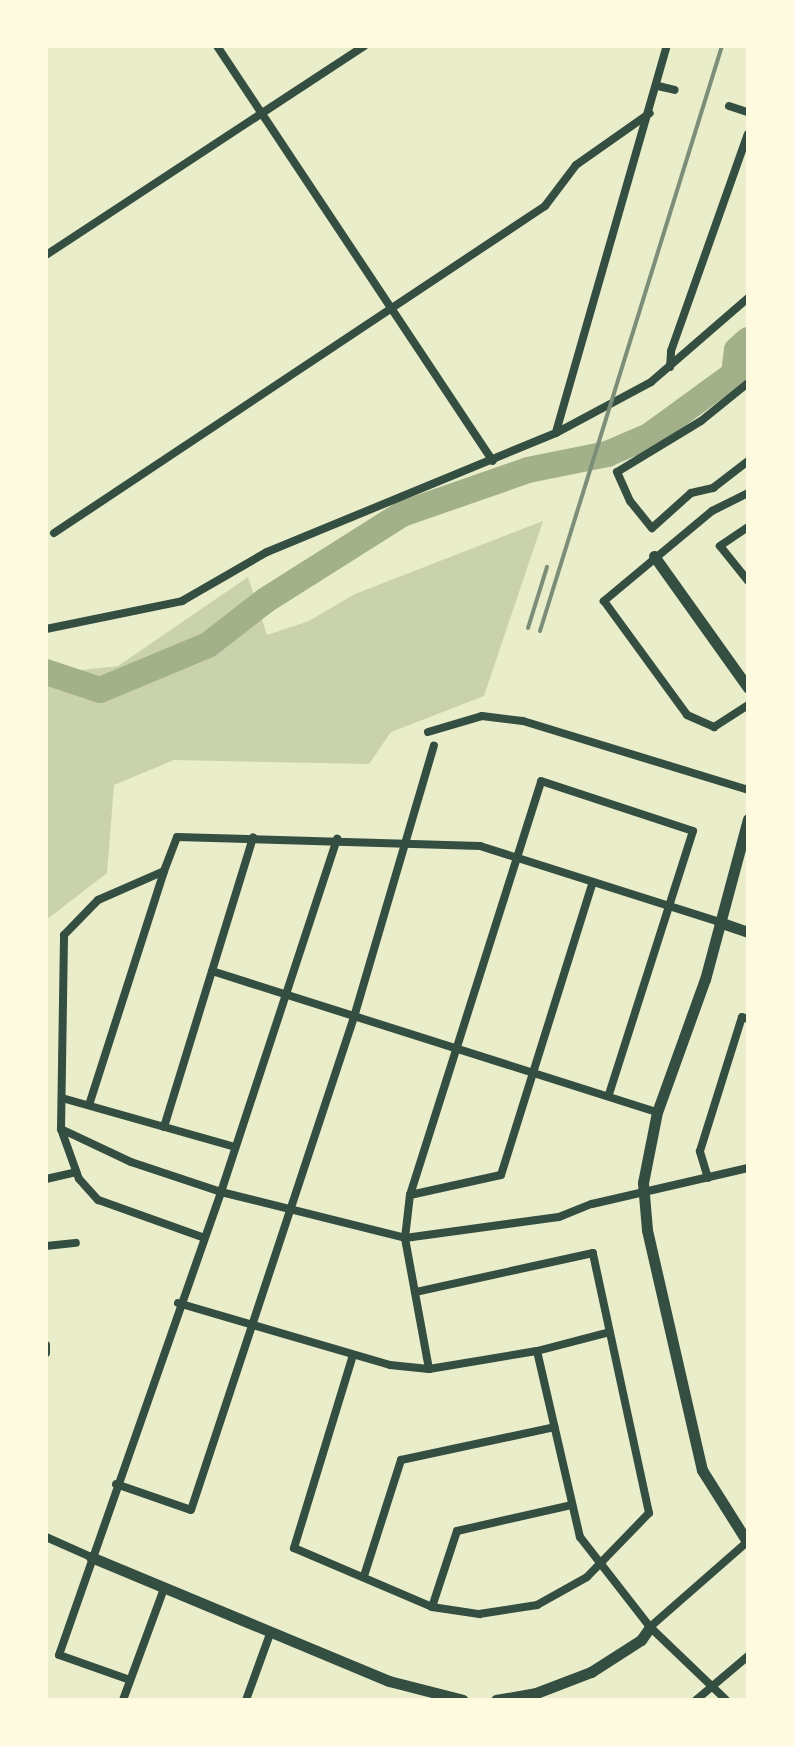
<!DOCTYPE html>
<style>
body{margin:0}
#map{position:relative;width:794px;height:1746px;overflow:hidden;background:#e9edc9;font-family:Literata,serif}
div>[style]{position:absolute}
.green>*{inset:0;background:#cad2ad}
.river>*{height:26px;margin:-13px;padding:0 13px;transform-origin:13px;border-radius:13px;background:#a3b18a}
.minor>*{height:8px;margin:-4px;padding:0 4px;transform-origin:4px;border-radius:4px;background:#344e41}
.tertiary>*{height:11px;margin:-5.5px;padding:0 5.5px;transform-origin:5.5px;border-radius:5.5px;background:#344e41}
.rail>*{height:4px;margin:-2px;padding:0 2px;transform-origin:2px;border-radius:2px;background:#7c8e77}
span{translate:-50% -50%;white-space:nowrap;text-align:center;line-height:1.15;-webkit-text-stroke:8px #fefae0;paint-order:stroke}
.frame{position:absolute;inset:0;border:48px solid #fefae0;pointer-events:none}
</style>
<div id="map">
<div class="green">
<div style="clip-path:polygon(543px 521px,484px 696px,391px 732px,369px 764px,174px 760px,114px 785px,107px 873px,46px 920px,46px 684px,54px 673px,118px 666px,248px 577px,267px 635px,309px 621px,355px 594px)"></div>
</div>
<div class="river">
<div style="left:46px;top:672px;width:57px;rotate:18.4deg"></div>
<div style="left:100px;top:690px;width:117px;rotate:-22.6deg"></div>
<div style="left:208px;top:645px;width:73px;rotate:-37.8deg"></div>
<div style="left:266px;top:600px;width:161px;rotate:-32.3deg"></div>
<div style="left:402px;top:514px;width:133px;rotate:-19.2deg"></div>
<div style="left:528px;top:470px;width:81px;rotate:-11.4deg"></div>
<div style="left:607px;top:454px;width:46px;rotate:-23.2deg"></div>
<div style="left:649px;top:436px;width:105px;rotate:-36.1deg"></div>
<div style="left:734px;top:374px;width:24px;rotate:-83deg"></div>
<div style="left:737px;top:350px;width:15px;rotate:-42deg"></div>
</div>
<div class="minor">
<div style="left:217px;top:46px;width:498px;rotate:56.4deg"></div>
<div style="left:658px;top:86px;width:17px;rotate:13deg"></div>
<div style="left:729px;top:106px;width:20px;rotate:18deg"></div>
<div style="left:46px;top:255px;width:381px;rotate:-33.3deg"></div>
<div style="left:670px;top:367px;width:16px;rotate:-86deg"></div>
<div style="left:671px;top:351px;width:230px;rotate:-70.5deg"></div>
<div style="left:748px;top:383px;width:60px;rotate:141deg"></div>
<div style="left:701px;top:421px;width:98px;rotate:148.7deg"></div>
<div style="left:617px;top:472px;width:32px;rotate:66deg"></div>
<div style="left:630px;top:501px;width:35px;rotate:51deg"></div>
<div style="left:652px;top:528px;width:52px;rotate:-41.9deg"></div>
<div style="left:691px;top:493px;width:23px;rotate:-13deg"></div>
<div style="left:713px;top:488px;width:44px;rotate:-37.6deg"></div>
<div style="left:556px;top:432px;width:402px;rotate:-74deg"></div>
<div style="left:748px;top:493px;width:40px;rotate:153.4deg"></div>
<div style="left:712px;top:511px;width:141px;rotate:140.2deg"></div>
<div style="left:604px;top:601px;width:141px;rotate:53.9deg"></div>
<div style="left:687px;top:715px;width:30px;rotate:24deg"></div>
<div style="left:714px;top:727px;width:40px;rotate:-32.9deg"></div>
<div style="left:748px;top:527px;width:34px;rotate:146deg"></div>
<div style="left:720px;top:546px;width:45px;rotate:51.3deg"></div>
<div style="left:54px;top:533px;width:590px;rotate:-33.66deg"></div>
<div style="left:545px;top:206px;width:51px;rotate:-52.9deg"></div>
<div style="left:576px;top:165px;width:90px;rotate:-35.1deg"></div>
<div style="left:46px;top:629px;width:139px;rotate:-11.6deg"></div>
<div style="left:182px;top:601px;width:98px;rotate:-30deg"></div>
<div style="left:267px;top:552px;width:313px;rotate:-22.4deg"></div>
<div style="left:556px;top:433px;width:108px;rotate:-28.2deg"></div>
<div style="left:651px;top:382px;width:128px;rotate:-40.9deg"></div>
<div style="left:428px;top:732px;width:56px;rotate:-16.5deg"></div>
<div style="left:482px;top:716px;width:41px;rotate:7deg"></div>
<div style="left:523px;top:721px;width:235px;rotate:17deg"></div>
<div style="left:212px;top:971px;width:467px;rotate:17.6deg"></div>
<div style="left:62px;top:1098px;width:180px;rotate:15.8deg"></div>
<div style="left:89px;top:1105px;width:246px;rotate:-72.2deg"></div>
<div style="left:164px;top:1127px;width:303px;rotate:-72.9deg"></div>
<div style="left:61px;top:1129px;width:77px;rotate:25.2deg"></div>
<div style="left:131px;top:1162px;width:95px;rotate:18.4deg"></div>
<div style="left:221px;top:1192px;width:190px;rotate:14deg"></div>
<div style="left:405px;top:1238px;width:155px;rotate:-7.8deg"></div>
<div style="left:559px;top:1217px;width:35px;rotate:-22deg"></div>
<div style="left:592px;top:1204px;width:160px;rotate:-13deg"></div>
<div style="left:708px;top:1178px;width:28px;rotate:-107deg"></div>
<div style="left:700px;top:1151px;width:140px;rotate:-72.6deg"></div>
<div style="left:742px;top:1017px;width:6px;rotate:18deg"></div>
<div style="left:46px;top:1179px;width:31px;rotate:-13deg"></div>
<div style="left:410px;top:1195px;width:434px;rotate:-72.4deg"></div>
<div style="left:541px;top:781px;width:160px;rotate:18.2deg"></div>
<div style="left:693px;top:831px;width:277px;rotate:107.7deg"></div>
<div style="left:202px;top:1237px;width:110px;rotate:-160.4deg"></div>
<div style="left:98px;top:1200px;width:28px;rotate:-132deg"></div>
<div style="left:79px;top:1179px;width:53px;rotate:-109.8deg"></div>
<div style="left:61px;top:1129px;width:194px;rotate:-89.1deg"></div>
<div style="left:64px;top:935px;width:49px;rotate:-45.8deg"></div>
<div style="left:98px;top:900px;width:72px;rotate:-23.7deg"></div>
<div style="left:164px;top:871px;width:36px;rotate:-69deg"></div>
<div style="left:177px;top:837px;width:303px;rotate:1.7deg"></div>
<div style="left:480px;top:846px;width:251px;rotate:17.6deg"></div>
<div style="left:46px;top:1246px;width:30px;rotate:-6deg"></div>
<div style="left:178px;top:1303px;width:221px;rotate:16.3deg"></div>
<div style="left:390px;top:1365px;width:39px;rotate:6deg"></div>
<div style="left:429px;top:1369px;width:109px;rotate:-9.5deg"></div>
<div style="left:537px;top:1351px;width:191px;rotate:77deg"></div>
<div style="left:580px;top:1537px;width:114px;rotate:52.1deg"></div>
<div style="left:650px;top:1627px;width:105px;rotate:43.8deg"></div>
<div style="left:46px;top:1345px;width:8px;rotate:90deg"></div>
<div style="left:537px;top:1351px;width:75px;rotate:-14.6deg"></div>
<div style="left:353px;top:1355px;width:202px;rotate:107deg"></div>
<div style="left:294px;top:1548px;width:150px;rotate:23.1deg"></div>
<div style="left:432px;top:1607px;width:48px;rotate:8.5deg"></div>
<div style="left:479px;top:1614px;width:59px;rotate:-8.8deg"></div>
<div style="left:537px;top:1605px;width:57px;rotate:-29.2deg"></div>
<div style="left:587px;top:1577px;width:89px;rotate:-45.9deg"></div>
<div style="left:649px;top:1513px;width:266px;rotate:-102.2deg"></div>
<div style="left:593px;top:1253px;width:182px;rotate:167.6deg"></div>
<div style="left:429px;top:1369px;width:133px;rotate:-100.4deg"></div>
<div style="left:405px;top:1238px;width:43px;rotate:-83.4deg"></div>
<div style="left:410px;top:1195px;width:93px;rotate:-12.4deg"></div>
<div style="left:501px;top:1175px;width:307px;rotate:-72.6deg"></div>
<div style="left:116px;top:1484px;width:79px;rotate:19.1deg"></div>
<div style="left:191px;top:1510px;width:519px;rotate:-71.7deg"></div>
<div style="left:354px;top:1017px;width:283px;rotate:-73.6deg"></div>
<div style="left:46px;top:1537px;width:49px;rotate:24deg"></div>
<div style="left:364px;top:1576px;width:122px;rotate:-72.3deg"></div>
<div style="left:401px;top:1460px;width:157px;rotate:-12.1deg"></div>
<div style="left:432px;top:1607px;width:80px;rotate:-71.8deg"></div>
<div style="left:457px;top:1531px;width:117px;rotate:-12.8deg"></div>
<div style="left:650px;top:1627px;width:129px;rotate:-41.2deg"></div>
<div style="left:130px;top:1680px;width:75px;rotate:-160.6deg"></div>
<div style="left:59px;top:1655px;width:491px;rotate:-70.7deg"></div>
<div style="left:221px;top:1192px;width:372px;rotate:-71.8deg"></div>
<div style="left:123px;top:1700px;width:116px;rotate:-69.8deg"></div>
<div style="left:246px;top:1700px;width:70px;rotate:-70deg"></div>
<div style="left:696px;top:1700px;width:68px;rotate:-40.2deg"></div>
</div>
<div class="tertiary">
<div style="left:654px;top:556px;width:162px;rotate:54.5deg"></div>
<div style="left:748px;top:819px;width:166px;rotate:105deg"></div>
<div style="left:705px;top:979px;width:141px;rotate:109.8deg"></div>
<div style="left:657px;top:1112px;width:72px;rotate:101.2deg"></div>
<div style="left:643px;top:1183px;width:47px;rotate:85.1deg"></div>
<div style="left:647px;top:1230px;width:246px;rotate:77.1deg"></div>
<div style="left:702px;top:1470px;width:86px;rotate:57.8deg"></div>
<div style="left:719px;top:922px;width:31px;rotate:19deg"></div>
<div style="left:91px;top:1557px;width:323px;rotate:22.6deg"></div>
<div style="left:389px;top:1681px;width:76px;rotate:14.4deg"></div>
<div style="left:496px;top:1700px;width:41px;rotate:-9.9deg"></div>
<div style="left:536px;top:1693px;width:59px;rotate:-20.9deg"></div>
<div style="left:591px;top:1672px;width:59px;rotate:-32.6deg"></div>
<div style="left:641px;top:1640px;width:16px;rotate:-55deg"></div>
</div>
<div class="rail">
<div style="left:528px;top:628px;width:64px;rotate:-72.7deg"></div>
<div style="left:540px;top:631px;width:613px;rotate:-72.72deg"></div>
</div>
<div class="frame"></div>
</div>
